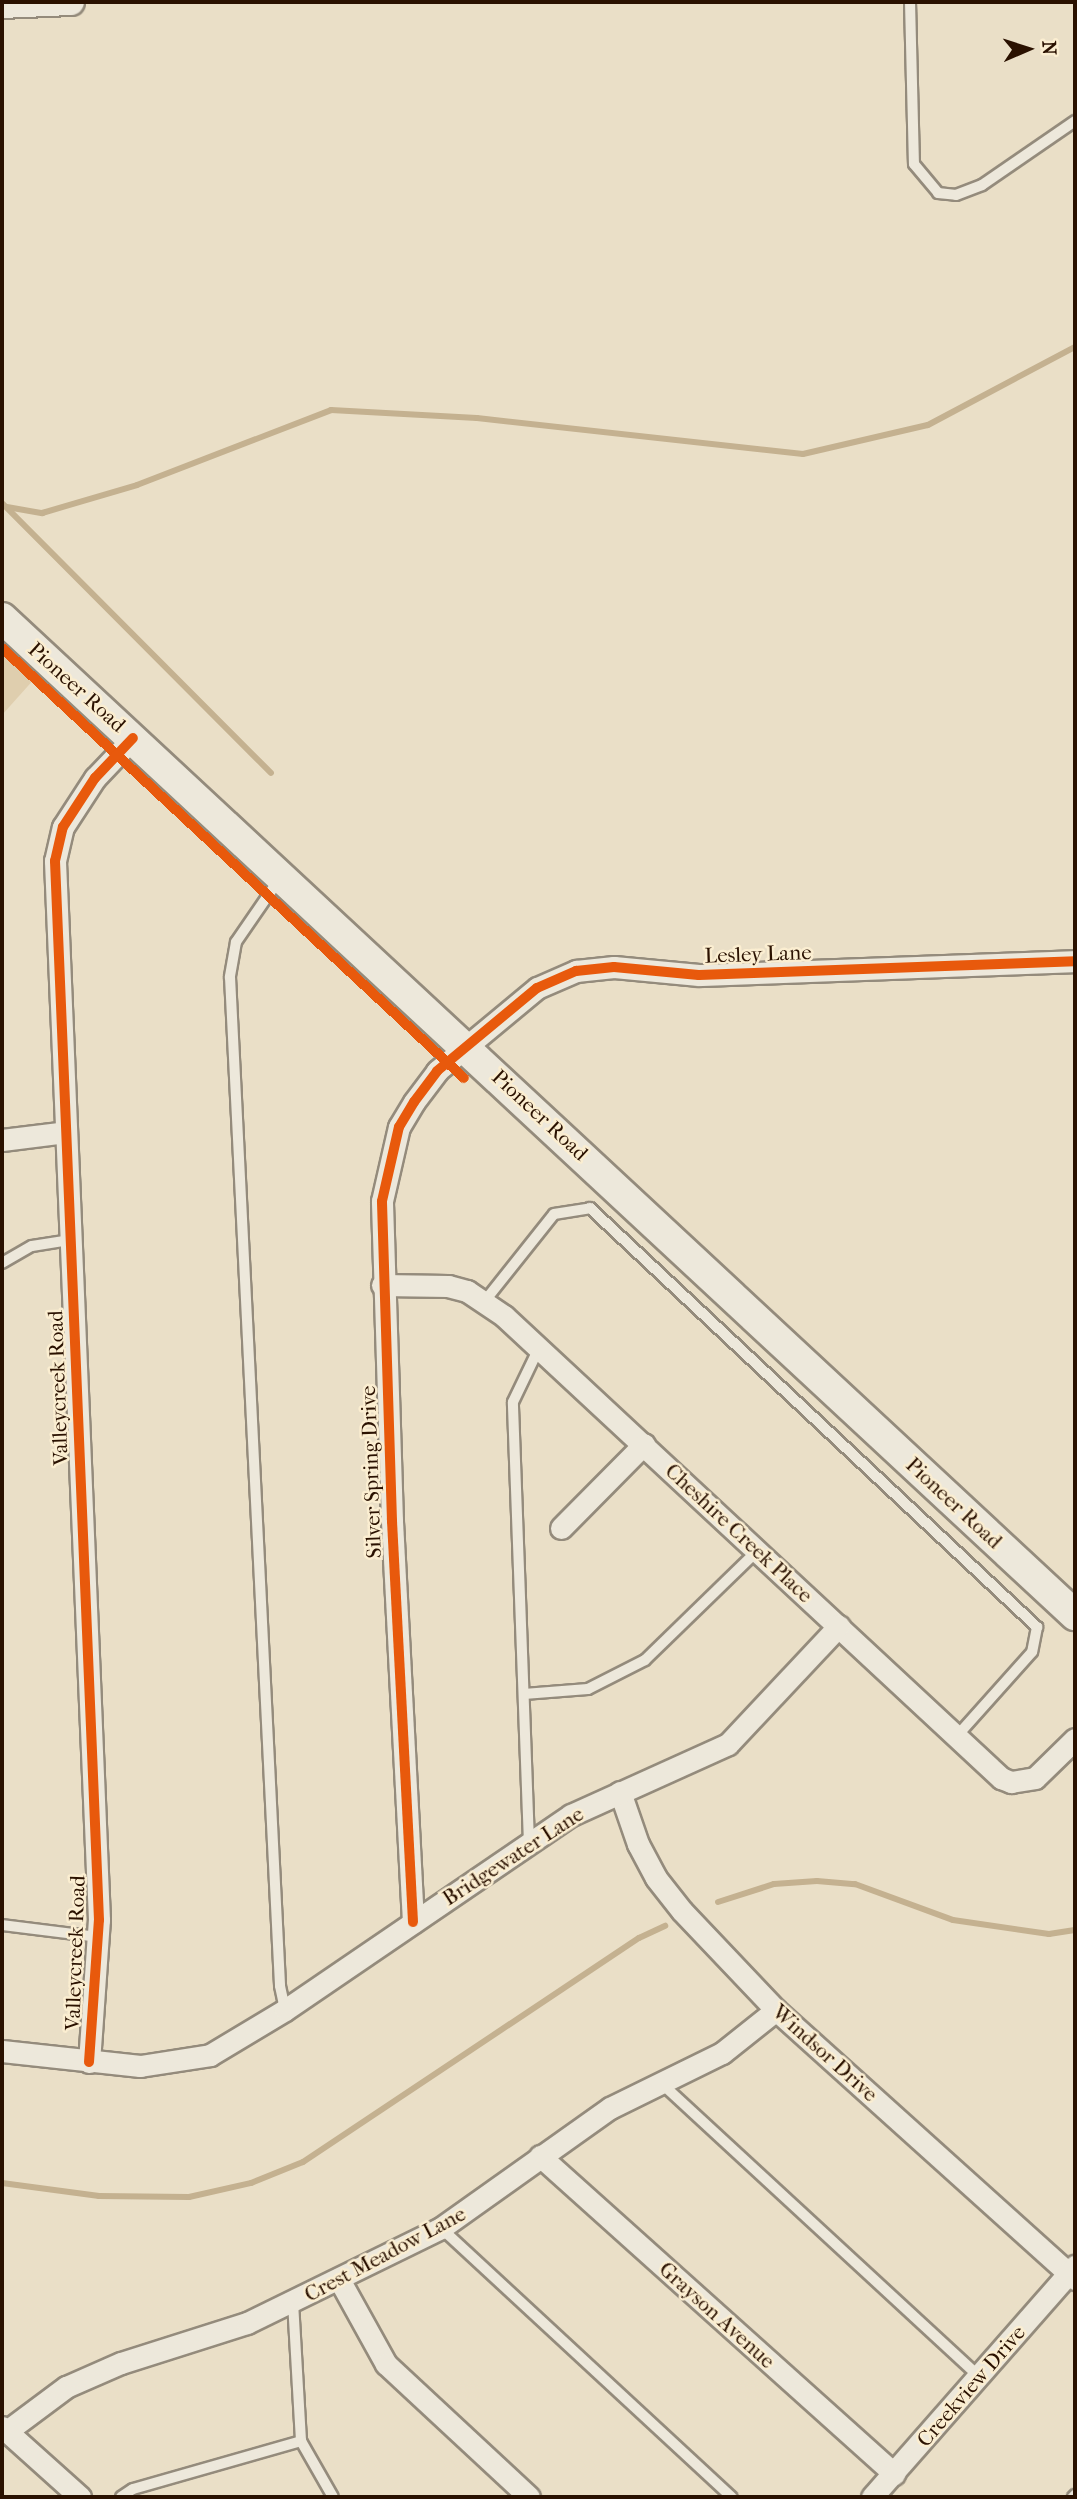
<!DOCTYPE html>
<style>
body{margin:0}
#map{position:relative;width:1077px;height:2499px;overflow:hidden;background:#eadfc7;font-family:"IM FELL French Canon",serif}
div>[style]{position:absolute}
.green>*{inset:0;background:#dfceae}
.stream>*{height:6px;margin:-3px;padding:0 3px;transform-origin:3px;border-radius:3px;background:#c4b190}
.roads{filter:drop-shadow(2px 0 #948b7c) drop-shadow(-2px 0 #948b7c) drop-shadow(0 2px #948b7c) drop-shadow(0 -2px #948b7c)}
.service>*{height:10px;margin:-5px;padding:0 5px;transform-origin:5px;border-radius:5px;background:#ede8db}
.minor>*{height:21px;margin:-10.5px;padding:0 10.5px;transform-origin:10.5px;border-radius:10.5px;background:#ede8db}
.tertiary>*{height:26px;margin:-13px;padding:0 13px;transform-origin:13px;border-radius:13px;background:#ede8db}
.secondary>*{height:30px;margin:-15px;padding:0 15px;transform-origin:15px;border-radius:15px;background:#ede8db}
.cycleway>*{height:10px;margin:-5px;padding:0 5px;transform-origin:5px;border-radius:5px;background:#e8590c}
span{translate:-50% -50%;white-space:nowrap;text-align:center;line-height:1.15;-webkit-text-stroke:5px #fbeed1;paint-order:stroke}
.street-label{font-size:21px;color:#2a1100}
.frame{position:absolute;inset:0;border:4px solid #2a1100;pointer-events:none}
.north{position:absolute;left:993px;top:14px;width:70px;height:70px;-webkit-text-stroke:5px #fbeed1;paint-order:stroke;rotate:87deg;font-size:19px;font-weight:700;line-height:28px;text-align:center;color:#2a1100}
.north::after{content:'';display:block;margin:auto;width:24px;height:32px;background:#2a1100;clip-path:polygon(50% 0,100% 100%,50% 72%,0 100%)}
</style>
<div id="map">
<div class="green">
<div style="clip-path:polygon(2px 645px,36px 677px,2px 715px)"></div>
</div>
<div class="stream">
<div style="left:2px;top:503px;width:381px;rotate:45.1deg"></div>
<div style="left:7px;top:507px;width:36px;rotate:10deg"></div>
<div style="left:42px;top:513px;width:99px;rotate:-16.4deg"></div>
<div style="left:137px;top:485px;width:208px;rotate:-21.1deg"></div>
<div style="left:331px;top:410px;width:146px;rotate:3.1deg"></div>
<div style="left:477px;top:418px;width:328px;rotate:6.3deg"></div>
<div style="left:803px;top:454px;width:128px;rotate:-13.1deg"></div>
<div style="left:928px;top:425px;width:166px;rotate:-28deg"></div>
<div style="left:718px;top:1902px;width:59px;rotate:-17.8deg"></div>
<div style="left:774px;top:1884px;width:43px;rotate:-4deg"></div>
<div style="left:817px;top:1881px;width:38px;rotate:5deg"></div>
<div style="left:855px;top:1884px;width:104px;rotate:20.2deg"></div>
<div style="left:953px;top:1920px;width:97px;rotate:8.3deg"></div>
<div style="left:1049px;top:1934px;width:26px;rotate:-9deg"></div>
<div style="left:2px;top:2183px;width:98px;rotate:7.6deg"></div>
<div style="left:99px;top:2196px;width:90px;rotate:0.6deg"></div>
<div style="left:189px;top:2197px;width:64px;rotate:-12.7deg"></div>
<div style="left:251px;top:2183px;width:56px;rotate:-22deg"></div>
<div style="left:303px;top:2162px;width:404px;rotate:-33.7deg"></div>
<div style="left:639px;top:1938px;width:29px;rotate:-25deg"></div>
</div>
<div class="roads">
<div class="service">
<div style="left:910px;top:2px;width:162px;rotate:88.6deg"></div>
<div style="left:914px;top:164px;width:38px;rotate:50deg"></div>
<div style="left:938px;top:193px;width:18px;rotate:6deg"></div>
<div style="left:956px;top:195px;width:28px;rotate:-21deg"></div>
<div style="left:982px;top:185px;width:113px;rotate:-34.5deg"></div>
<div style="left:280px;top:878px;width:78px;rotate:124.5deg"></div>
<div style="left:236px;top:942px;width:36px;rotate:100deg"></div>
<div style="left:230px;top:977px;width:1010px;rotate:87.16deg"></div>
<div style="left:280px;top:1986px;width:25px;rotate:78deg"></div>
<div style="left:2px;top:1263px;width:34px;rotate:-30deg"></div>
<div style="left:32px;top:1246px;width:39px;rotate:-9deg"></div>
<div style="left:484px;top:1302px;width:112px;rotate:-51.5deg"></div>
<div style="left:554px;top:1214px;width:36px;rotate:-9deg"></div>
<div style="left:590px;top:1208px;width:613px;rotate:43.15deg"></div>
<div style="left:1037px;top:1627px;width:25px;rotate:101deg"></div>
<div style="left:1032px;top:1652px;width:114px;rotate:131.8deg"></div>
<div style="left:524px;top:1694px;width:64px;rotate:-4.5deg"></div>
<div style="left:588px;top:1689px;width:64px;rotate:-27deg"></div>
<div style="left:645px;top:1660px;width:158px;rotate:-44.2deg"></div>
<div style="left:529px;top:1843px;width:441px;rotate:-92.1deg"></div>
<div style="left:513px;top:1402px;width:60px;rotate:-64.3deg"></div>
<div style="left:2px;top:1925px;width:97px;rotate:7.1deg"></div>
<div style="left:660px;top:2082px;width:434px;rotate:42.7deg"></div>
<div style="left:441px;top:2228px;width:396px;rotate:42.8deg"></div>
<div style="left:293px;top:2302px;width:139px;rotate:86.7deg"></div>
<div style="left:301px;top:2441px;width:64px;rotate:60.3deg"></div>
<div style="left:121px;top:2497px;width:14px;rotate:-34deg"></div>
<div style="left:133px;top:2489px;width:175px;rotate:-15.9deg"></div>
<div style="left:1073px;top:2497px;width:3px;rotate:-45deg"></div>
</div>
<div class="minor">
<div style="left:2px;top:1140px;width:64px;rotate:-7.1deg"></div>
<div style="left:382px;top:1285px;width:66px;rotate:0.9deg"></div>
<div style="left:448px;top:1286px;width:20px;rotate:15deg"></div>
<div style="left:467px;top:1291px;width:45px;rotate:34deg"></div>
<div style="left:504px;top:1316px;width:679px;rotate:42.91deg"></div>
<div style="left:1001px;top:1778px;width:11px;rotate:22deg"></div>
<div style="left:1011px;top:1782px;width:24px;rotate:-9deg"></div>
<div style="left:1035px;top:1778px;width:56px;rotate:-44.3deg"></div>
<div style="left:561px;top:1528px;width:118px;rotate:-45.3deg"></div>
<div style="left:620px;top:1792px;width:55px;rotate:70.9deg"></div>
<div style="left:638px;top:1844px;width:38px;rotate:62deg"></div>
<div style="left:656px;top:1878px;width:42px;rotate:51.8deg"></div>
<div style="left:682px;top:1911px;width:137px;rotate:46.5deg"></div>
<div style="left:776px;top:2010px;width:402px;rotate:42deg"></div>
<div style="left:413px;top:1922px;width:402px;rotate:-93deg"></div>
<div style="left:392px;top:1521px;width:320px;rotate:-91.8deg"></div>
<div style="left:382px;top:1201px;width:76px;rotate:-77.1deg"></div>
<div style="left:399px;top:1127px;width:29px;rotate:-59deg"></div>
<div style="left:414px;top:1102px;width:39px;rotate:-53deg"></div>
<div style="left:437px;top:1071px;width:130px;rotate:-39.7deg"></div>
<div style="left:537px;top:988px;width:43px;rotate:-23.6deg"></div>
<div style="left:576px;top:971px;width:38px;rotate:-6deg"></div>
<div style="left:614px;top:967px;width:85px;rotate:5.4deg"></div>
<div style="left:699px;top:975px;width:376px;rotate:-2.1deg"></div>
<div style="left:2px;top:2051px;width:139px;rotate:6.2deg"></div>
<div style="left:140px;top:2066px;width:71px;rotate:-8.9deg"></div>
<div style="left:210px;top:2055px;width:87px;rotate:-31deg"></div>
<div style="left:285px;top:2010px;width:346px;rotate:-34.3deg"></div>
<div style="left:571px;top:1815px;width:172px;rotate:-24.3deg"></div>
<div style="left:728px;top:1744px;width:162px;rotate:-46.8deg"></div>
<div style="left:89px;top:2062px;width:142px;rotate:-86deg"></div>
<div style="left:99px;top:1920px;width:1060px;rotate:-92.38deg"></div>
<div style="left:55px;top:861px;width:35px;rotate:-77deg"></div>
<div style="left:63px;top:827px;width:59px;rotate:-56.9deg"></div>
<div style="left:95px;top:778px;width:55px;rotate:-46.5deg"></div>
<div style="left:540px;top:2156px;width:476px;rotate:41.9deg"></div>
<div style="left:340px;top:2281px;width:95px;rotate:61deg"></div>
<div style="left:386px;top:2364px;width:195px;rotate:42.9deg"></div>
<div style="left:2px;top:2427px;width:105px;rotate:41.9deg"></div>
<div style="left:7px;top:2431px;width:74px;rotate:-36.7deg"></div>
<div style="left:66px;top:2387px;width:60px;rotate:-23.6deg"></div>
<div style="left:121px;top:2363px;width:132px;rotate:-17.6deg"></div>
<div style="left:247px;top:2323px;width:216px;rotate:-26.1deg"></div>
<div style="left:441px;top:2228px;width:207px;rotate:-35.4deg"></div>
<div style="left:610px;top:2108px;width:125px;rotate:-26.2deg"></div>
<div style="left:722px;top:2053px;width:69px;rotate:-38.5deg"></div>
<div style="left:872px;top:2497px;width:308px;rotate:-48.7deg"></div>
</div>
<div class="tertiary">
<div style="left:2px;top:5px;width:69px;rotate:-2.5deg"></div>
</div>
<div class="secondary">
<div style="left:2px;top:618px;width:1465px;rotate:42.9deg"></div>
</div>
</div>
<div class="cycleway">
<div style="left:2px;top:648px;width:631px;rotate:42.95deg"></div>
<div style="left:413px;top:1922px;width:402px;rotate:-93deg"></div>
<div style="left:392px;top:1521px;width:320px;rotate:-91.8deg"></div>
<div style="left:382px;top:1201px;width:76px;rotate:-77.1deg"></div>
<div style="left:399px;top:1127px;width:29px;rotate:-59deg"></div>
<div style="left:414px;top:1102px;width:39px;rotate:-53deg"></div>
<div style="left:437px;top:1071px;width:130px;rotate:-39.7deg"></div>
<div style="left:537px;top:988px;width:43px;rotate:-23.6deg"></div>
<div style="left:576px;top:971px;width:38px;rotate:-6deg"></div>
<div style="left:614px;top:967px;width:85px;rotate:5.4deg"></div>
<div style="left:699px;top:975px;width:376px;rotate:-2.1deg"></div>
<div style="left:89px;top:2062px;width:142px;rotate:-86deg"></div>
<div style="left:99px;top:1920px;width:1060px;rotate:-92.38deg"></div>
<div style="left:55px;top:861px;width:35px;rotate:-77deg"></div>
<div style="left:63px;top:827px;width:59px;rotate:-56.9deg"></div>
<div style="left:95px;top:778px;width:55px;rotate:-46.5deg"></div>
</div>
<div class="street-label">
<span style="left:77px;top:687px;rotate:42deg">Pioneer Road</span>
<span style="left:758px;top:954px;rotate:-2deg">Lesley Lane</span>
<span style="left:540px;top:1115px;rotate:43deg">Pioneer Road</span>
<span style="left:58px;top:1388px;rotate:-92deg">Valleycreek Road</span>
<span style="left:371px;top:1472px;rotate:-92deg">Silver Spring Drive</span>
<span style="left:954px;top:1503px;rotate:43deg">Pioneer Road</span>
<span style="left:739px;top:1533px;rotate:43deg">Cheshire Creek Place</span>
<span style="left:513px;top:1856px;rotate:-33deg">Bridgewater Lane</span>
<span style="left:75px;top:1953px;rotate:-88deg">Valleycreek Road</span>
<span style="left:825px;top:2053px;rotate:42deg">Windsor Drive</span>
<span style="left:385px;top:2254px;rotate:-28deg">Crest Meadow Lane</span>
<span style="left:717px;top:2315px;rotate:42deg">Grayson Avenue</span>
<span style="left:971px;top:2386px;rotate:-49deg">Creekview Drive</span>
</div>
<div class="frame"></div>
<div class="north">N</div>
</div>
